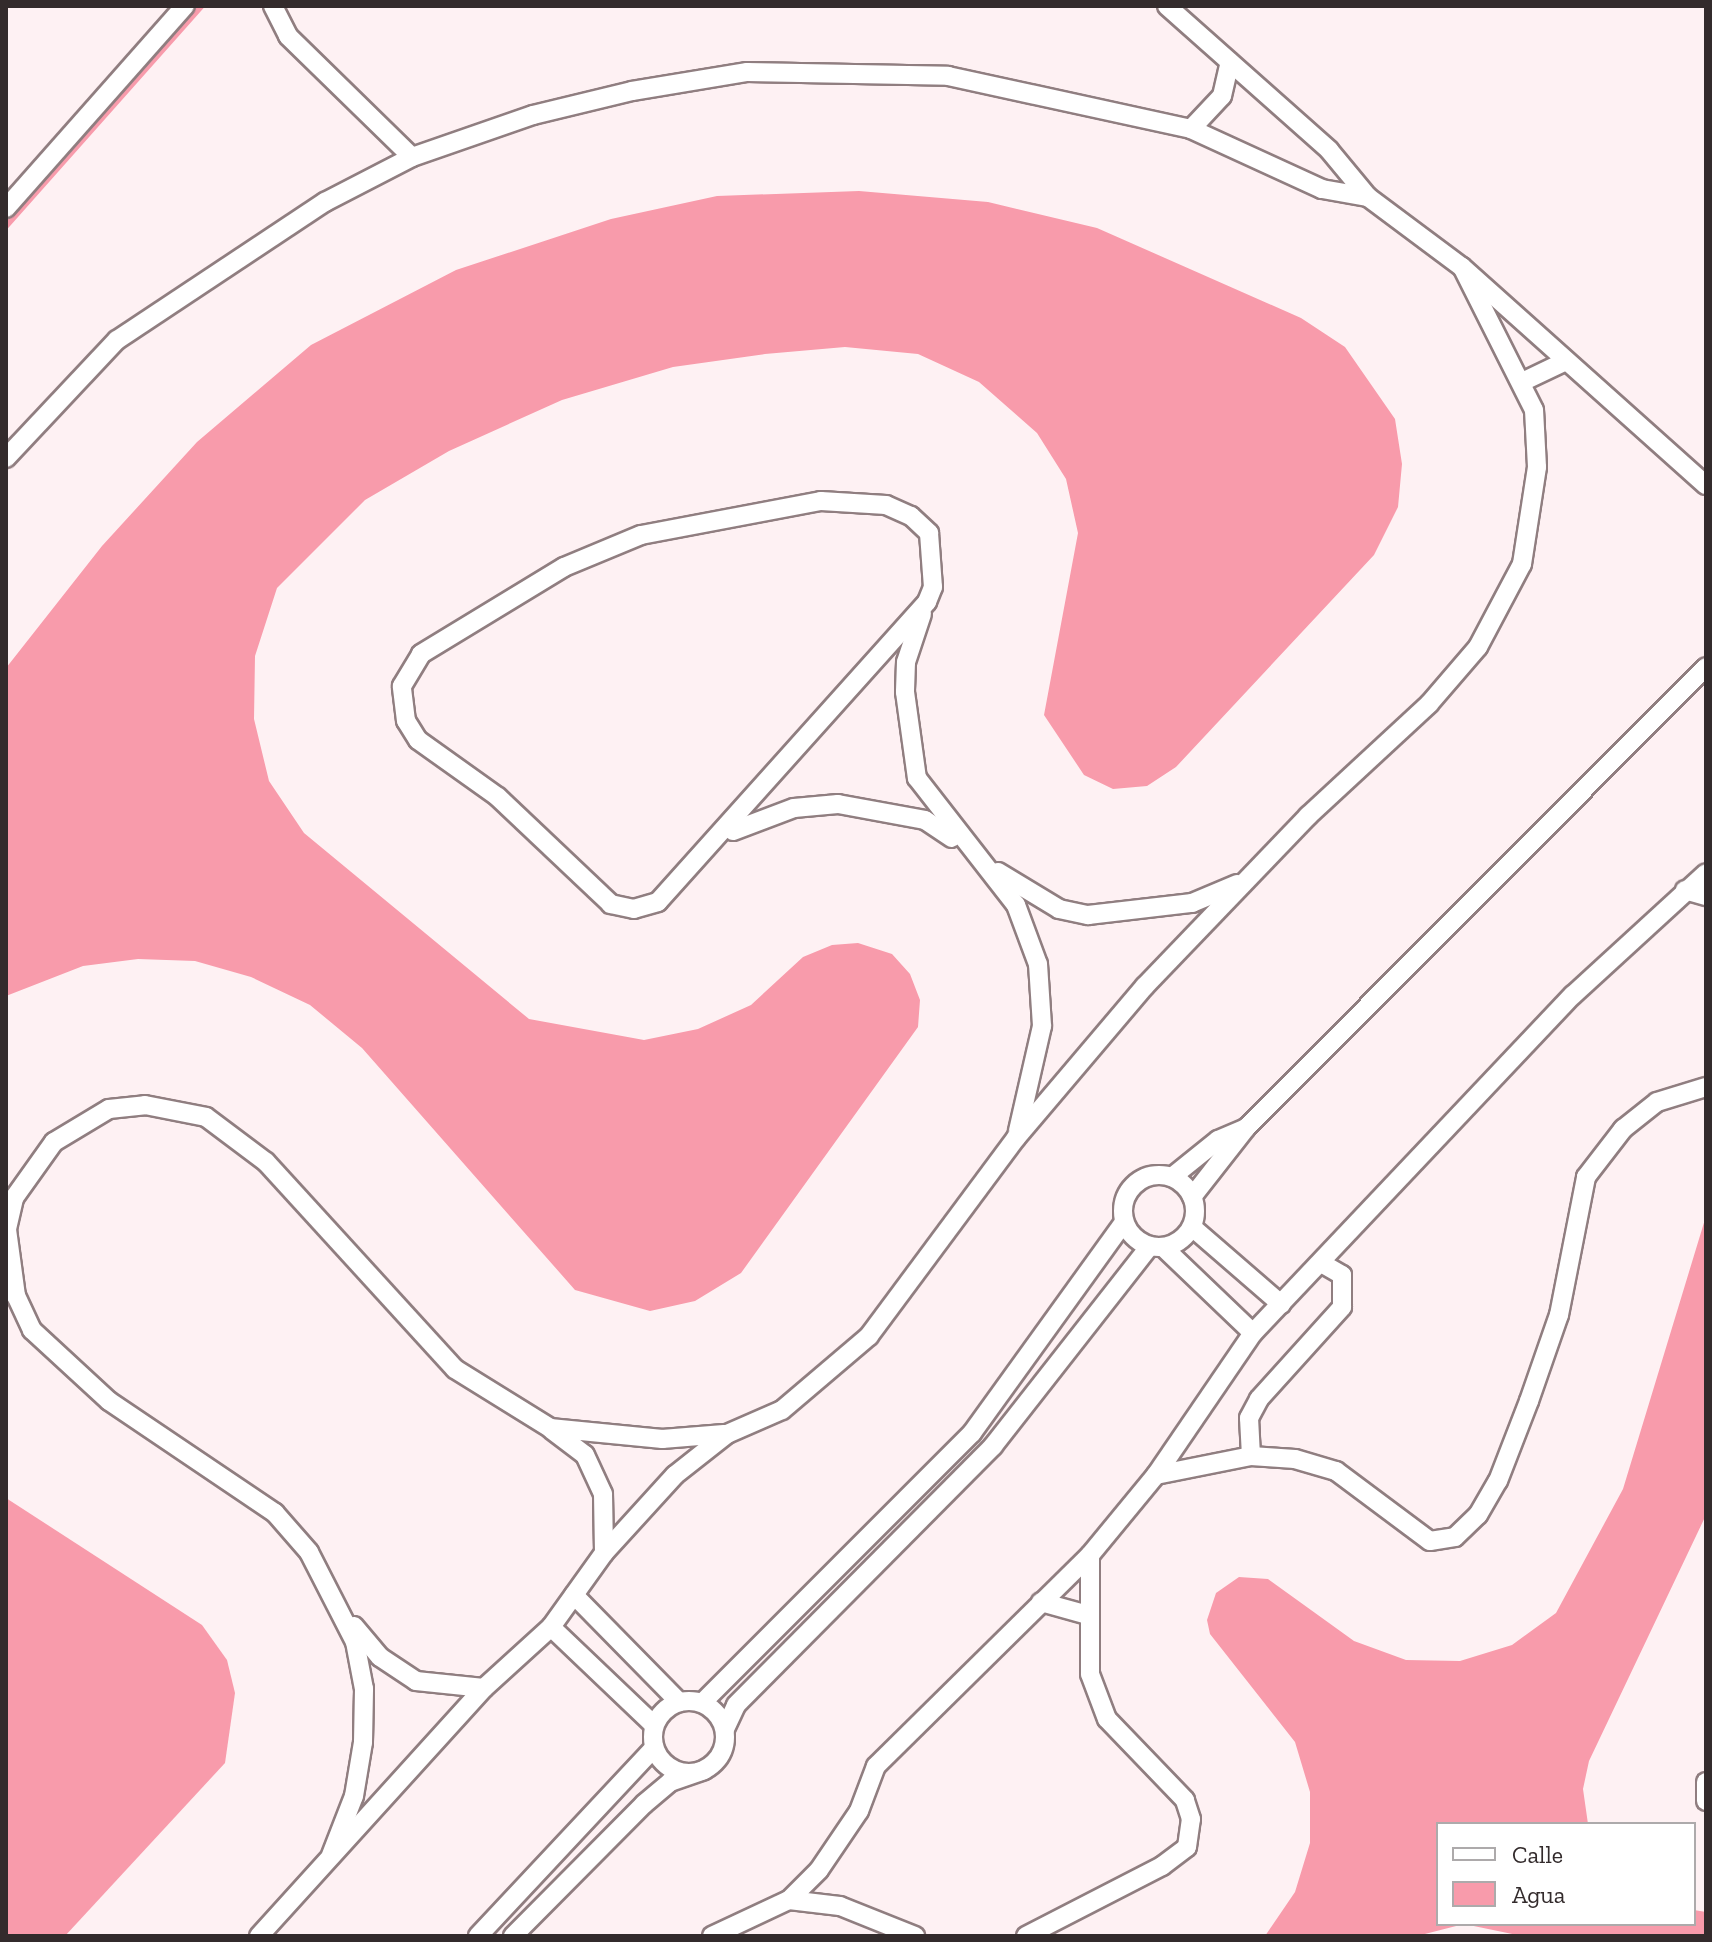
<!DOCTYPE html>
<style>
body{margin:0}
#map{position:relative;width:1712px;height:1942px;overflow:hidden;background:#fef1f3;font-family:"Zilla Slab",serif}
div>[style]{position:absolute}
.water>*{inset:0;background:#f89bab}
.stream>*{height:6px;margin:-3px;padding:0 3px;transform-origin:3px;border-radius:3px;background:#f89bab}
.roads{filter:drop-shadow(2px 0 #907e80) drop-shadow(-2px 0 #907e80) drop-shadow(0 2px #907e80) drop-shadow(0 -2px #907e80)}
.street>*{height:18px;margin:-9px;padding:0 9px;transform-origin:9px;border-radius:9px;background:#fff}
.street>.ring{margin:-9px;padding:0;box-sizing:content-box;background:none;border:18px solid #fff;border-radius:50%}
span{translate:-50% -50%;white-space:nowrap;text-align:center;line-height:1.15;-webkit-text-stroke:6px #fff;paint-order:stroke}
.frame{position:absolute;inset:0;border:8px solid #332b2c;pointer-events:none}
.legend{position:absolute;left:1436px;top:1822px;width:260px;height:104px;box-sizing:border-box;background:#fff;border:2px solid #adaaab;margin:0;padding:10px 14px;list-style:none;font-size:24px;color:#332b2c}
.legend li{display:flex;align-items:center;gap:16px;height:40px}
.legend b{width:40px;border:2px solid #adaaab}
</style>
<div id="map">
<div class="water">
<div style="clip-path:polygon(859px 191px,988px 202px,1097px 228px,1301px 318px,1345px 347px,1395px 419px,1402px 464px,1398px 507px,1374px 555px,1176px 767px,1147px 786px,1113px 789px,1084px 775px,1044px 715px,1078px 533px,1066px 479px,1037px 433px,979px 382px,918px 354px,845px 347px,765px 354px,673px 367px,562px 400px,449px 451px,365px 500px,277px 588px,255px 656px,254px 719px,269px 781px,304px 833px,529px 1019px,644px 1040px,698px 1029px,751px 1005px,803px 957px,832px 945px,858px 943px,892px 954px,910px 974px,920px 1000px,918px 1027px,741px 1273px,695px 1301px,650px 1311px,575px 1290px,362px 1048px,310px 1005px,251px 977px,195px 961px,138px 959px,83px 966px,6px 996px,6px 668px,102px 546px,197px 442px,311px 345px,456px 270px,611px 219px,717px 196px)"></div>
<div style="clip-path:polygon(1706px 1216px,1706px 1515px,1589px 1761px,1583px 1789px,1588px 1824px,1438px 1824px,1438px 1924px,1694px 1924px,1694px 1910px,1706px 1912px,1706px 1936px,1522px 1936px,1464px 1924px,1417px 1936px,1265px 1936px,1295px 1892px,1310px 1843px,1310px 1792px,1295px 1742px,1210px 1634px,1207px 1620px,1216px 1593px,1239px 1577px,1268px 1579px,1354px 1641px,1406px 1660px,1460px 1661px,1512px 1645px,1556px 1613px,1623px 1489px)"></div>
<div style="clip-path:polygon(6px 1498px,202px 1625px,227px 1660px,235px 1693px,225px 1763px,65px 1936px,6px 1936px)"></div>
</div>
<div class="stream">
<div style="left:6px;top:226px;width:294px;rotate:-48.4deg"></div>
</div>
<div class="roads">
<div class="street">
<div style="left:273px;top:6px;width:34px;rotate:63deg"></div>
<div style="left:288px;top:36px;width:173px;rotate:44.3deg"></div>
<div style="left:1167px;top:6px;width:217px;rotate:41.6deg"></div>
<div style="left:1329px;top:150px;width:61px;rotate:50.3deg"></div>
<div style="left:1368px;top:197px;width:117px;rotate:36.7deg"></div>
<div style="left:1462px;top:267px;width:327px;rotate:41.8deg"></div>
<div style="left:1191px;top:129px;width:45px;rotate:-46.8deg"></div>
<div style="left:1222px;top:96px;width:35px;rotate:-77deg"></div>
<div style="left:6px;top:208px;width:270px;rotate:-48.5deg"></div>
<div style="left:1522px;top:382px;width:49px;rotate:-25.5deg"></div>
<div style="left:6px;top:458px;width:162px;rotate:-46.8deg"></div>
<div style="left:117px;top:340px;width:250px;rotate:-33.6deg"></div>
<div style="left:325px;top:202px;width:98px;rotate:-27.3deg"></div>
<div style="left:412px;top:157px;width:128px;rotate:-19.1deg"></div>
<div style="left:533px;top:115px;width:102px;rotate:-13.6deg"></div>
<div style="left:632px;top:91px;width:117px;rotate:-9.4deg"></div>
<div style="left:747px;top:72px;width:201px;rotate:1.1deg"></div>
<div style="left:948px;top:76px;width:249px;rotate:12.3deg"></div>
<div style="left:1191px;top:129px;width:144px;rotate:24.6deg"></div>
<div style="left:1322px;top:189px;width:47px;rotate:9.9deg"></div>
<div style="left:821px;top:501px;width:65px;rotate:3.5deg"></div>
<div style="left:886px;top:505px;width:27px;rotate:24deg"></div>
<div style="left:911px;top:516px;width:25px;rotate:43deg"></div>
<div style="left:929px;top:533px;width:54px;rotate:85.8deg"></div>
<div style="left:933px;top:587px;width:16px;rotate:112deg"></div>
<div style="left:927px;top:602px;width:403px;rotate:131.9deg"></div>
<div style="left:658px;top:902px;width:25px;rotate:164deg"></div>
<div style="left:634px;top:909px;width:24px;rotate:-168deg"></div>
<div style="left:611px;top:904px;width:156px;rotate:-136.6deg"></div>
<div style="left:498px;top:797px;width:98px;rotate:-144.5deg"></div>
<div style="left:418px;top:740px;width:22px;rotate:-122deg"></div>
<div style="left:406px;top:721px;width:35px;rotate:-97deg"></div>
<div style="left:402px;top:686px;width:37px;rotate:-59deg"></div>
<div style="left:421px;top:654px;width:167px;rotate:-31.3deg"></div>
<div style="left:564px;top:567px;width:83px;rotate:-22.6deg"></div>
<div style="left:641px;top:535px;width:183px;rotate:-10.7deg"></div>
<div style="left:922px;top:614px;width:51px;rotate:108.4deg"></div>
<div style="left:906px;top:662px;width:30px;rotate:92deg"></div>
<div style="left:905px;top:692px;width:87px;rotate:82.1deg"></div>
<div style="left:917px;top:778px;width:161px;rotate:52.1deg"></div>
<div style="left:1016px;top:905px;width:63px;rotate:69.6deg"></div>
<div style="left:1038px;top:964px;width:62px;rotate:86.3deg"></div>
<div style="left:1042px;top:1026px;width:108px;rotate:102.9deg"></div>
<div style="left:733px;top:831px;width:65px;rotate:-20.7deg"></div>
<div style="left:794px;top:808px;width:44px;rotate:-5.2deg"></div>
<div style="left:838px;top:804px;width:88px;rotate:10.4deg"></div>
<div style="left:925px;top:820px;width:32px;rotate:34deg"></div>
<div style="left:998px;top:872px;width:71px;rotate:31.2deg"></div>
<div style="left:1059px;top:909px;width:30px;rotate:12deg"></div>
<div style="left:1088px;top:915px;width:105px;rotate:-6.6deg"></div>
<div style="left:1192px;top:903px;width:49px;rotate:-22.9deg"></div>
<div style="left:1685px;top:890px;width:22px;rotate:16deg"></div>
<div class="ring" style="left:1123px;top:1175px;width:54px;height:54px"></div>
<div style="left:1172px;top:1177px;width:59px;rotate:-38.8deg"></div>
<div style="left:1218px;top:1140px;width:30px;rotate:-23deg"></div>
<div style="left:1192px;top:1197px;width:88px;rotate:-52deg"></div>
<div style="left:1246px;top:1128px;width:651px;rotate:-45.06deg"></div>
<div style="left:1192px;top:1227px;width:118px;rotate:40.9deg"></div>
<div style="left:1163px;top:1247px;width:124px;rotate:43.7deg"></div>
<div style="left:552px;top:1430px;width:41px;rotate:37.1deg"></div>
<div style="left:585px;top:1455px;width:43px;rotate:65.2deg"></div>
<div style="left:603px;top:1494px;width:59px;rotate:89deg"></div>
<div style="left:1251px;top:1456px;width:38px;rotate:-93deg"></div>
<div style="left:1249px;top:1418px;width:21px;rotate:-62deg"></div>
<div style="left:1259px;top:1399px;width:124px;rotate:-47.9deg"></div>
<div style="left:1342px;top:1307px;width:32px;rotate:-90deg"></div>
<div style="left:1342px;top:1275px;width:24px;rotate:-150deg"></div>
<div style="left:1156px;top:1475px;width:97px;rotate:-11.3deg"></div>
<div style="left:1251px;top:1456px;width:44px;rotate:3.9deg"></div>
<div style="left:1295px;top:1459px;width:43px;rotate:16.3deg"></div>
<div style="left:1336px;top:1471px;width:117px;rotate:36.7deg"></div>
<div style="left:1430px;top:1541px;width:25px;rotate:-9deg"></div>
<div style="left:1455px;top:1537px;width:32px;rotate:-44deg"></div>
<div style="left:1478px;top:1515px;width:39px;rotate:-60deg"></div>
<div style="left:1498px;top:1481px;width:86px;rotate:-68.8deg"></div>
<div style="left:1529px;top:1401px;width:91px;rotate:-70.8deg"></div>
<div style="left:1559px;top:1315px;width:141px;rotate:-78.9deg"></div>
<div style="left:1586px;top:1177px;width:61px;rotate:-52.4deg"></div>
<div style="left:1623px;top:1129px;width:43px;rotate:-38.5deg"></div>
<div style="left:1657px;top:1102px;width:51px;rotate:-17deg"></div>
<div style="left:574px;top:1595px;width:150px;rotate:45.5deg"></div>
<div style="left:1041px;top:1602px;width:49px;rotate:15.5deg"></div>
<div style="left:354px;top:1626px;width:40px;rotate:50deg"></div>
<div style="left:380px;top:1657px;width:43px;rotate:33.7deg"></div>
<div style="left:416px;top:1681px;width:68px;rotate:5.9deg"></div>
<div style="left:551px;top:1627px;width:142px;rotate:43.6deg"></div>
<div class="ring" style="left:653px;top:1701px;width:54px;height:54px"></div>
<div style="left:702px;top:1703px;width:382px;rotate:-45deg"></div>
<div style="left:972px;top:1433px;width:260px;rotate:-54.2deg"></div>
<div style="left:725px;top:1729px;width:26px;rotate:-65deg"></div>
<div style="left:736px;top:1705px;width:365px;rotate:-45.2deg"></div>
<div style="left:993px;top:1446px;width:254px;rotate:-51.9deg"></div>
<div style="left:1706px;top:1782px;width:19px;rotate:90deg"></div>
<div style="left:331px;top:1855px;width:63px;rotate:-68.7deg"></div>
<div style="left:354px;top:1796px;width:55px;rotate:-80.5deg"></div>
<div style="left:363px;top:1742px;width:53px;rotate:-88.9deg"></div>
<div style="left:364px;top:1689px;width:48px;rotate:-100.8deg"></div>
<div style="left:355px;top:1642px;width:101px;rotate:-117.1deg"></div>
<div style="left:309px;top:1552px;width:52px;rotate:-131.1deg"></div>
<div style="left:275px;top:1513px;width:200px;rotate:-146deg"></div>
<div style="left:109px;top:1401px;width:105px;rotate:-137.3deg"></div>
<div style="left:32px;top:1330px;width:38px;rotate:-115deg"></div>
<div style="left:16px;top:1296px;width:68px;rotate:-97.7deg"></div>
<div style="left:7px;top:1229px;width:32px;rotate:-77deg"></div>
<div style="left:14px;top:1198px;width:69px;rotate:-54.5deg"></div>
<div style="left:54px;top:1142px;width:64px;rotate:-31deg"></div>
<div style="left:109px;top:1109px;width:36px;rotate:-6deg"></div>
<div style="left:145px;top:1105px;width:62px;rotate:11.1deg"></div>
<div style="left:206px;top:1117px;width:75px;rotate:36.9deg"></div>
<div style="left:266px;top:1162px;width:280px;rotate:47.6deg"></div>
<div style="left:455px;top:1369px;width:112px;rotate:31.8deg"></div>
<div style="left:550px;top:1428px;width:113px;rotate:5.6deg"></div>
<div style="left:662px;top:1439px;width:62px;rotate:-4.6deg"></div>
<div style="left:789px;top:1900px;width:51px;rotate:6.7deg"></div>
<div style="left:840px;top:1906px;width:81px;rotate:21.8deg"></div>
<div style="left:259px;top:1936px;width:335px;rotate:-47.8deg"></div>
<div style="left:484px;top:1688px;width:91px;rotate:-42.3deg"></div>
<div style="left:551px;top:1627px;width:91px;rotate:-54.4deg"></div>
<div style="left:604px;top:1553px;width:105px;rotate:-47.7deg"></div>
<div style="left:675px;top:1475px;width:66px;rotate:-38.3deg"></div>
<div style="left:727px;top:1434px;width:60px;rotate:-23.6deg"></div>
<div style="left:782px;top:1410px;width:114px;rotate:-40.4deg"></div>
<div style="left:869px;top:1336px;width:247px;rotate:-53.4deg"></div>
<div style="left:1016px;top:1138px;width:199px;rotate:-49.7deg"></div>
<div style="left:1145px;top:986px;width:236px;rotate:-46.2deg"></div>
<div style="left:1308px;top:816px;width:165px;rotate:-42.8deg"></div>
<div style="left:1429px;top:704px;width:75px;rotate:-49.3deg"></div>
<div style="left:1478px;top:647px;width:94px;rotate:-62.1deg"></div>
<div style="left:1522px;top:564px;width:98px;rotate:-81.2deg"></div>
<div style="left:1537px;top:467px;width:57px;rotate:-93deg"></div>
<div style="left:1534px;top:410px;width:160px;rotate:-116.7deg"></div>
<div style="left:478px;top:1936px;width:258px;rotate:-46.9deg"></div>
<div style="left:513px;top:1936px;width:186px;rotate:-45.2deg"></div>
<div style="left:644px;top:1804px;width:34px;rotate:-40deg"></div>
<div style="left:670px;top:1782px;width:36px;rotate:-19deg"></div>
<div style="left:712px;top:1936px;width:85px;rotate:-25.1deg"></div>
<div style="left:789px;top:1900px;width:42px;rotate:-45deg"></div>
<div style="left:819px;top:1870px;width:71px;rotate:-55.9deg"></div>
<div style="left:859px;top:1811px;width:48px;rotate:-69.3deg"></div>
<div style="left:876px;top:1766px;width:301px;rotate:-44.6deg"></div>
<div style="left:1090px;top:1555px;width:104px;rotate:-50.5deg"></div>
<div style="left:1156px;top:1475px;width:172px;rotate:-55.7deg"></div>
<div style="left:1253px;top:1333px;width:465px;rotate:-46.6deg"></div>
<div style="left:1573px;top:995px;width:180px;rotate:-42.5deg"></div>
<div style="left:1026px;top:1936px;width:153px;rotate:-27.2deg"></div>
<div style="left:1162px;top:1866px;width:31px;rotate:-37deg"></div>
<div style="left:1187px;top:1847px;width:28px;rotate:-82deg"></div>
<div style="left:1191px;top:1819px;width:20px;rotate:-108deg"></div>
<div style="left:1185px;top:1800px;width:112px;rotate:-133.9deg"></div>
<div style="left:1107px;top:1719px;width:48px;rotate:-110.7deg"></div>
<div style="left:1090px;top:1674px;width:119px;rotate:-90deg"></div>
</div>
</div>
<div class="frame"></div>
<ul class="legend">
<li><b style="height:10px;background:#fff"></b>Calle</li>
<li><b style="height:22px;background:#f89bab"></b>Agua</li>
</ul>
</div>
